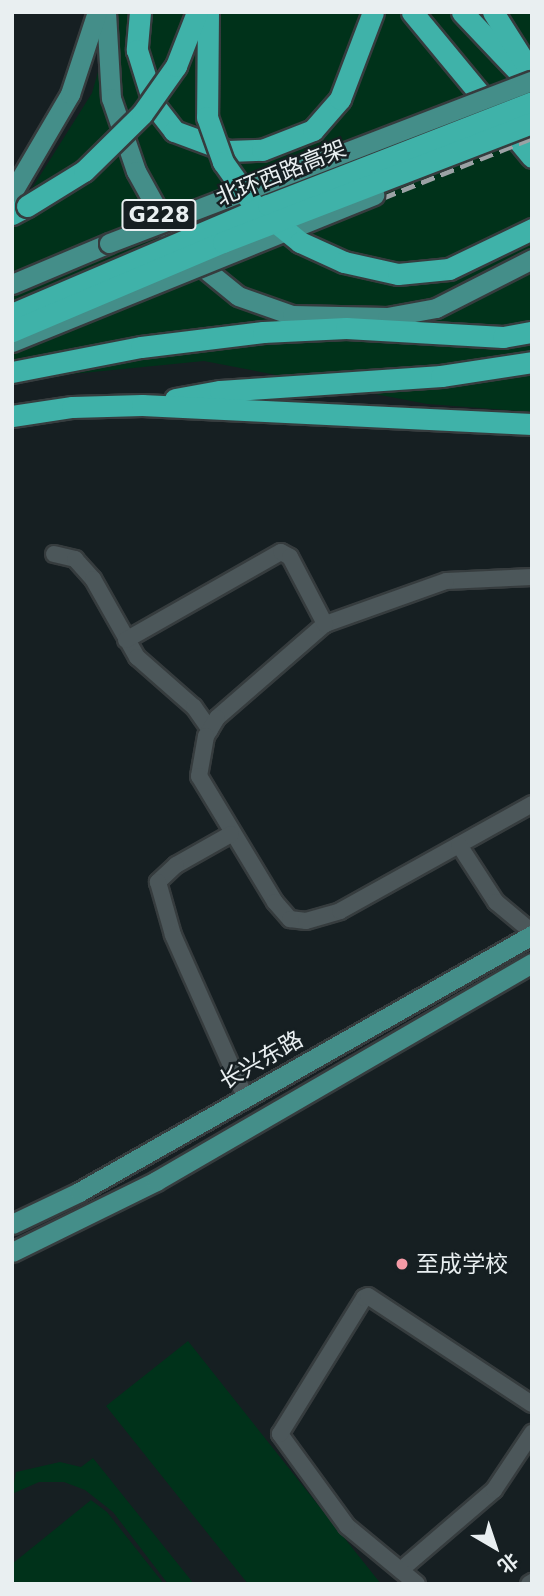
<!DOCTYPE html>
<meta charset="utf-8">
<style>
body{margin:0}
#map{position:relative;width:544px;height:1596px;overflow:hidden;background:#161f22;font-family:"DejaVu Sans","Noto Sans SC",sans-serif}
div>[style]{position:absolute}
.green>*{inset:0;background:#00321a}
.roads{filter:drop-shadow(2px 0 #363c3e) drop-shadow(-2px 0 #363c3e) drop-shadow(0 2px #363c3e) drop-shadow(0 -2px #363c3e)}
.minor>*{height:16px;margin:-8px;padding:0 8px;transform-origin:8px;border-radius:8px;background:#4c575a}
.major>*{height:19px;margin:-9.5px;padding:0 9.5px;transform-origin:9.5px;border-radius:9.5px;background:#448e89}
.highway>*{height:21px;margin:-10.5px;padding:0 10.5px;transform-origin:10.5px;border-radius:10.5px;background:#3fb2a9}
.rail>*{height:4.5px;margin-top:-2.25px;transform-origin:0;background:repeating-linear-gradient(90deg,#9ba2a5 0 14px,transparent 0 21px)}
.bridges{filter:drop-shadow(2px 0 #363c3e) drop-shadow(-2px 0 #363c3e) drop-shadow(0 2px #363c3e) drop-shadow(0 -2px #363c3e)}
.major-bridge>*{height:19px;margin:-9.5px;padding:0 9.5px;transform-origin:9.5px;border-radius:9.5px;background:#448e89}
.highway-bridge>*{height:21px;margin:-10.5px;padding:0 10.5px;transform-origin:10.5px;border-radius:10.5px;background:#3fb2a9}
.dots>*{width:19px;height:19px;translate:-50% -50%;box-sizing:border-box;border:4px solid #161f22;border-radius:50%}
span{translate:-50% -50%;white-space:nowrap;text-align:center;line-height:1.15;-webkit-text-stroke:5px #161f22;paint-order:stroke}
.shield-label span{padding:2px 5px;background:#161f22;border:2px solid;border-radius:5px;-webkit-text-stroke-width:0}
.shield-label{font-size:21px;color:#e9eff1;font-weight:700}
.street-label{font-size:23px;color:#e9eff1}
.poi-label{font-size:23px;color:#e9eff1}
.left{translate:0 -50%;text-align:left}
.frame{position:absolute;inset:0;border:14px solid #e9eff1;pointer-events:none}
.north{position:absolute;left:460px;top:1512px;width:70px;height:70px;-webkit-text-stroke:5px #161f22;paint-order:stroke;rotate:141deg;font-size:19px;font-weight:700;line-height:28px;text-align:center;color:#e9eff1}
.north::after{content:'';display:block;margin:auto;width:24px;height:32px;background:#e9eff1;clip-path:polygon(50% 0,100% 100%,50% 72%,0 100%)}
</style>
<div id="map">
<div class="green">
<div style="clip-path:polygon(115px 12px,532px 12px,532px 412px,427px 404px,204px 361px,22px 379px,12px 364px,12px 220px,92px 93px)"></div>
<div style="clip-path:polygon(188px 1341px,307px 1491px,381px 1584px,248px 1584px,106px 1406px)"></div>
<div style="clip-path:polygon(93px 1458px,194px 1584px,168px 1584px,113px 1512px,85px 1490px,64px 1482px,39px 1482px,12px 1494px,16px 1472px,60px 1462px,81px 1467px)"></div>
<div style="clip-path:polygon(91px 1500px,107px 1512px,164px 1584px,12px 1584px,12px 1564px)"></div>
</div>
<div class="roads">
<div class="minor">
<div style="left:54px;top:554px;width:22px;rotate:13deg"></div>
<div style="left:75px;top:559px;width:27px;rotate:48deg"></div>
<div style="left:93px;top:579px;width:90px;rotate:60.6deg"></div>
<div style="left:137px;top:657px;width:76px;rotate:41.3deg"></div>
<div style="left:194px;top:707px;width:28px;rotate:55deg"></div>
<div style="left:532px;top:577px;width:86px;rotate:177.3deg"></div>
<div style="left:446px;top:581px;width:128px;rotate:160.4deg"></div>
<div style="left:325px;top:624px;width:143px;rotate:139deg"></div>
<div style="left:217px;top:718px;width:21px;rotate:121deg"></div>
<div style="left:206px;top:736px;width:41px;rotate:99.9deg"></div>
<div style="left:199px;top:776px;width:147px;rotate:58.9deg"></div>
<div style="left:275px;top:902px;width:23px;rotate:49deg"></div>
<div style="left:290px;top:919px;width:16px;rotate:7deg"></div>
<div style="left:306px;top:921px;width:35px;rotate:-16deg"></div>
<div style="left:340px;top:911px;width:220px;rotate:-29.1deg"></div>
<div style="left:126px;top:640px;width:178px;rotate:-29.6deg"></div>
<div style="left:281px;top:552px;width:10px;rotate:29deg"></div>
<div style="left:290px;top:557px;width:76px;rotate:62.4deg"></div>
<div style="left:231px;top:834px;width:63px;rotate:150.6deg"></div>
<div style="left:176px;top:865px;width:25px;rotate:137deg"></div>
<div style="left:158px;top:882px;width:55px;rotate:74.2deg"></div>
<div style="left:173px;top:935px;width:177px;rotate:66deg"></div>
<div style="left:459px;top:845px;width:68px;rotate:57deg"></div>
<div style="left:496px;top:902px;width:47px;rotate:39.8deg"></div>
<div style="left:403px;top:1568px;width:120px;rotate:-40.6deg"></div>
<div style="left:494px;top:1490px;width:69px;rotate:-56.3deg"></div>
<div style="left:417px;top:1584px;width:91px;rotate:-140.4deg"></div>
<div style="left:347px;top:1526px;width:114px;rotate:-126.1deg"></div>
<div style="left:280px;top:1434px;width:160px;rotate:-58.3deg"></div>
<div style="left:364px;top:1298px;width:4px;rotate:-27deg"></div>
<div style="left:368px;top:1296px;width:196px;rotate:33.4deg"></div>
<div style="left:529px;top:1584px;width:4px;rotate:-34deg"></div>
</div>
<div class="major">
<div style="left:106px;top:12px;width:86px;rotate:86.7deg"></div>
<div style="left:111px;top:98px;width:77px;rotate:71.1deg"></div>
<div style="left:136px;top:171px;width:87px;rotate:61.1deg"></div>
<div style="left:178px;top:247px;width:77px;rotate:39.2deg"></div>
<div style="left:238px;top:296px;width:57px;rotate:19.4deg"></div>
<div style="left:292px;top:315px;width:95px;rotate:1.2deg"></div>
<div style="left:387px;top:317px;width:50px;rotate:-10.4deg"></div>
<div style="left:436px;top:308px;width:108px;rotate:-27deg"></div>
<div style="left:12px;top:193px;width:115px;rotate:-59.6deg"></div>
<div style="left:70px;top:94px;width:86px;rotate:-71.8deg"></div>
<div style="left:12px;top:284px;width:105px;rotate:-22.9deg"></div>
<div style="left:12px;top:1224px;width:74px;rotate:-25.5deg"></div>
<div style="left:79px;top:1192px;width:521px;rotate:-29.57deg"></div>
<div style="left:12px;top:1252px;width:161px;rotate:-26.2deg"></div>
<div style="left:156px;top:1181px;width:435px;rotate:-30.1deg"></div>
</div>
<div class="highway">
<div style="left:140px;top:12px;width:38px;rotate:95deg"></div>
<div style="left:137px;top:50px;width:58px;rotate:72.8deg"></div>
<div style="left:154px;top:105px;width:33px;rotate:52deg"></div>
<div style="left:174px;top:131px;width:58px;rotate:20.3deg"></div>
<div style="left:228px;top:151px;width:34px;rotate:-2deg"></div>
<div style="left:262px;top:150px;width:55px;rotate:-21.4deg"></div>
<div style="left:313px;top:130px;width:41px;rotate:-48.9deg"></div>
<div style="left:340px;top:99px;width:93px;rotate:-69.2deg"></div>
<div style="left:412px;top:12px;width:188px;rotate:50.4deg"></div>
<div style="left:462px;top:12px;width:102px;rotate:46.6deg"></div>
<div style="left:493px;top:12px;width:71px;rotate:57.7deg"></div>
<div style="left:12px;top:214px;width:17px;rotate:-28deg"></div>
<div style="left:12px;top:372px;width:131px;rotate:-11deg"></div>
<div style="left:141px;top:347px;width:123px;rotate:-7deg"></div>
<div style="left:263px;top:332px;width:83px;rotate:-2.8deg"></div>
<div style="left:346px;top:328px;width:157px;rotate:3.3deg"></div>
<div style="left:503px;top:337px;width:29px;rotate:-10deg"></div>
<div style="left:175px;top:399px;width:46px;rotate:-10.1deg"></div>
<div style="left:220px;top:391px;width:222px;rotate:-3.9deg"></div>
<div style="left:441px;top:376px;width:92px;rotate:-8.7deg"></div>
<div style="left:12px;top:416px;width:61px;rotate:-8.5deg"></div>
<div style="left:72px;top:407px;width:70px;rotate:-1.6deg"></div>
<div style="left:142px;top:405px;width:390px;rotate:2.8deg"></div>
</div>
</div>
<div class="rail">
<div style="left:12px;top:326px;width:562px;rotate:-22.37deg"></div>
<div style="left:12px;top:347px;width:560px;rotate:-21.9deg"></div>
</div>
<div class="bridges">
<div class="major-bridge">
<div style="left:109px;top:243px;width:453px;rotate:-21deg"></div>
<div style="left:12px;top:342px;width:391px;rotate:-22.1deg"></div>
</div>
<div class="highway-bridge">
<div style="left:208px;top:12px;width:105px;rotate:90.5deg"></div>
<div style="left:207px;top:117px;width:48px;rotate:70.4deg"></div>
<div style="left:223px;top:162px;width:50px;rotate:54.7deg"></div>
<div style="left:252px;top:203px;width:62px;rotate:39.1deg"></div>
<div style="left:300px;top:242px;width:48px;rotate:24.4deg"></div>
<div style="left:344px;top:262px;width:55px;rotate:12.5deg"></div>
<div style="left:398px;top:274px;width:51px;rotate:-5.6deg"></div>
<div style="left:449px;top:269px;width:92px;rotate:-25.7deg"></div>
<div style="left:27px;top:206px;width:67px;rotate:-31.6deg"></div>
<div style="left:84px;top:171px;width:81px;rotate:-44.5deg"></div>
<div style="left:142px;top:114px;width:59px;rotate:-54.7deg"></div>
<div style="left:176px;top:66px;width:58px;rotate:-68.7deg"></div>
<div style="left:12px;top:314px;width:278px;rotate:-23.1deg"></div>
<div style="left:268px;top:205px;width:283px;rotate:-21.3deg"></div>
<div style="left:12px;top:331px;width:229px;rotate:-22.9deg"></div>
<div style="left:223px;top:242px;width:331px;rotate:-21.1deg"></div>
</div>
</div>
<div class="dots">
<div style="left:402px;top:1264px;background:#f49aa6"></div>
</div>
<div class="shield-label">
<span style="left:159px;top:215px">G228</span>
</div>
<div class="street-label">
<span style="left:281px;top:173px;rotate:-22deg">北环西路高架</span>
<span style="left:261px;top:1060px;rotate:-30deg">长兴东路</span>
</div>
<div class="poi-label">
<span class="left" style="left:416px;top:1264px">至成学校</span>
</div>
<div class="frame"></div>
<div class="north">北</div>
</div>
